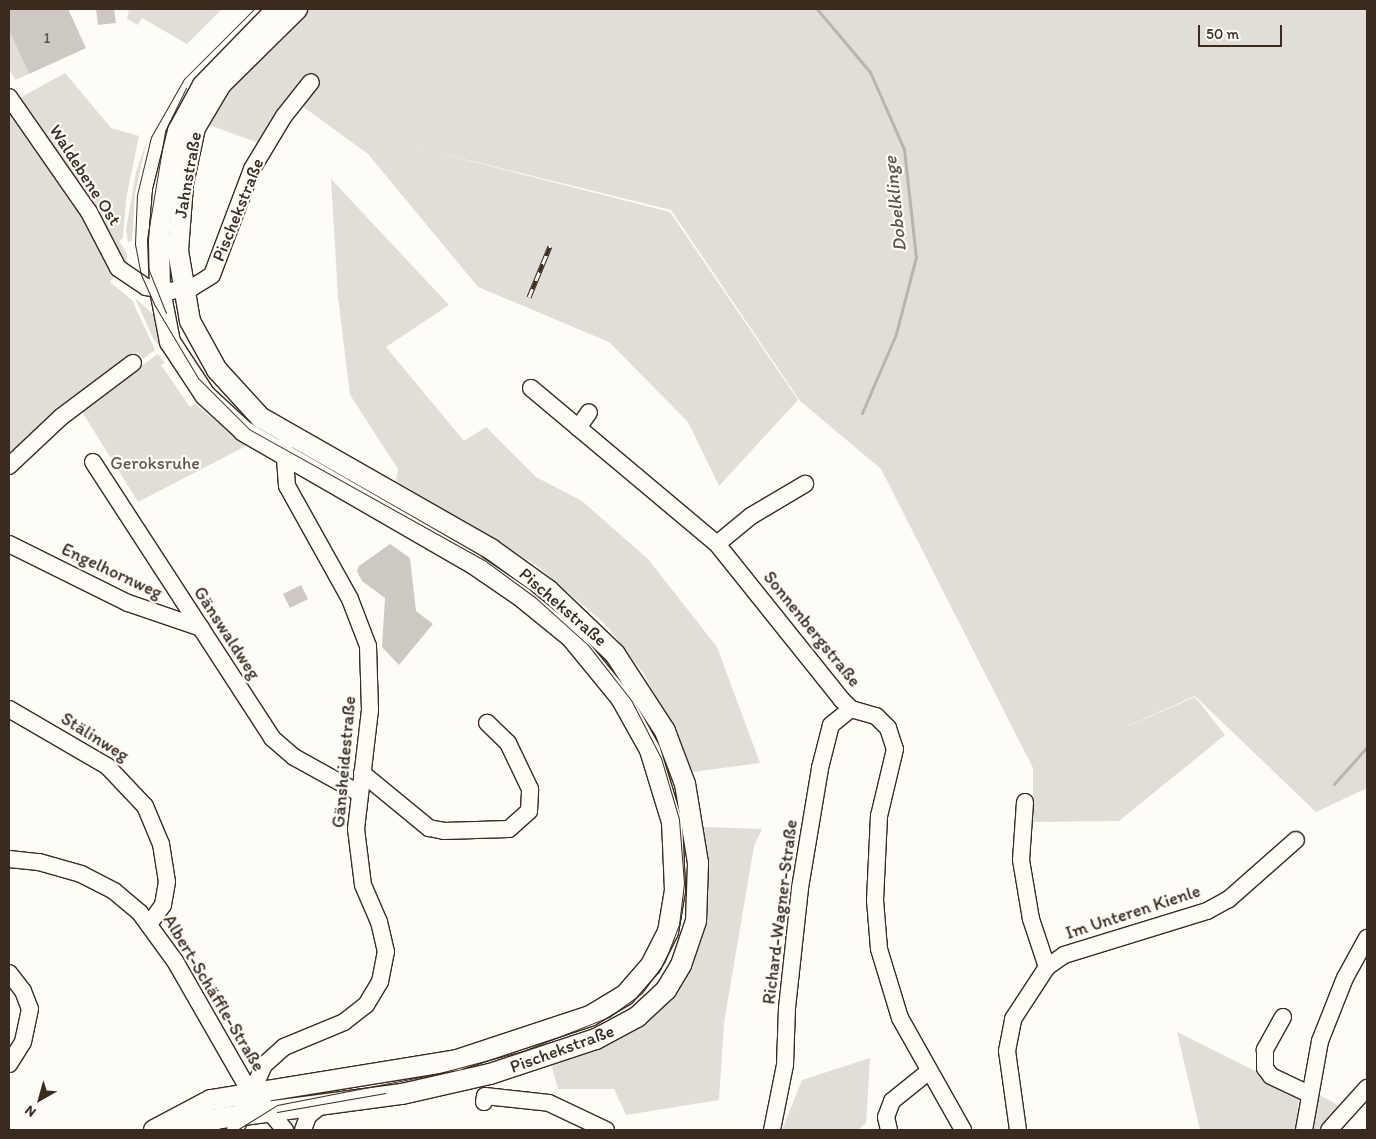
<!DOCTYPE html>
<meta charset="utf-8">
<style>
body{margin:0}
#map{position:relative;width:1376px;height:1139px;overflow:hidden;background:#fdfcf7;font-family:Itim,sans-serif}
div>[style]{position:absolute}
.green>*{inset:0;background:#e1ded7}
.stream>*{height:3px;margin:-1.5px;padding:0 1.5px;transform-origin:1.5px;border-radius:1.5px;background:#bbb4ad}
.building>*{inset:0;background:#cdc8c2}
.roads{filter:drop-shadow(1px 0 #3b2a1e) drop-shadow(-1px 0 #3b2a1e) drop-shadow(0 1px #3b2a1e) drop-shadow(0 -1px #3b2a1e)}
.minor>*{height:16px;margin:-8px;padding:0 8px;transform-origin:8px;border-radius:8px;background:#fdfcf7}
.major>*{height:20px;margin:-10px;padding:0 10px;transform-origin:10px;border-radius:10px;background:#fdfcf7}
.tram>*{height:1px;margin:-0.5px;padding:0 0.5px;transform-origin:0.5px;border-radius:0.5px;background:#3b2a1e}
.rail>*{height:5px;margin-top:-2.5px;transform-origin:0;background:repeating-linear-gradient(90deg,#fdfcf7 0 9px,#3b2a1e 0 18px);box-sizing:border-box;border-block:1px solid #3b2a1e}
span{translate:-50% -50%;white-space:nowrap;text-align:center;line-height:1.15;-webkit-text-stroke:4.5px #fdfcf7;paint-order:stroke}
.number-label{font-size:15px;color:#605247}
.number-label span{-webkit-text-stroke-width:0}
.street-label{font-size:18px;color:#3b2a1e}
.park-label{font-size:18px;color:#64574c}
.water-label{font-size:19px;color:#615349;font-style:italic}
.frame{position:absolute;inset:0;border:10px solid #3b2a1e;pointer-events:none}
.north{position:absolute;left:15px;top:1074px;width:50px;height:50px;-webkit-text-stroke:4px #fdfcf7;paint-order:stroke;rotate:218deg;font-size:14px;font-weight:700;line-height:20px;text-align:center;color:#3b2a1e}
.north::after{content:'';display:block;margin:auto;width:18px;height:22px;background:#3b2a1e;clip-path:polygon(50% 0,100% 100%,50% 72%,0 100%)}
.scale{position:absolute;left:1198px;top:25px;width:84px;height:22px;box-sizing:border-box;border:2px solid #3b2a1e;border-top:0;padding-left:6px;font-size:15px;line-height:18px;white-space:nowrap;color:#3b2a1e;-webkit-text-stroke:4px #fdfcf7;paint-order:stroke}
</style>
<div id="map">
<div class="green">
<div style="clip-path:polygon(129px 9px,222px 9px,187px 44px,142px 18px,138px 25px,127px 19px)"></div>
<div style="clip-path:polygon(310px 9px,1367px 9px,1367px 788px,1316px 812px,1195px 696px,1105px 736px,1195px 697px,1225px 735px,1119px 821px,1033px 822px,1033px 768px,881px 469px,800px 401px,671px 210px,415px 147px,670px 212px,798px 400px,719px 486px,688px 422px,609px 342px,478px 287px,368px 154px,291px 98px,259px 143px,209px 125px,219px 99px)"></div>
<div style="clip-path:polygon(9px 30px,29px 74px,15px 80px,9px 68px)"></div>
<div style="clip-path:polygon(65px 73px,111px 128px,139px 136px,126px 199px,123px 238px,119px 241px,127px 254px,127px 262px,110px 282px,132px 300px,155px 350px,143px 359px,138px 352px,98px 379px,9px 460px,9px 104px)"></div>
<div style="clip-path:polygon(147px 140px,135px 194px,132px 241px,128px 242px,126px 230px,136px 172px)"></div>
<div style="clip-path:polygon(331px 179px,449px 305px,386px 347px,464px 441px,486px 427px,536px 477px,582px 501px,648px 559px,717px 647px,760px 763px,693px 772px,644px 674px,606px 625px,536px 565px,396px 481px,398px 469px,350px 395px,338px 297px)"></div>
<div style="clip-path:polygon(135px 298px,154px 315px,193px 396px,153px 338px)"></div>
<div style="clip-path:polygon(158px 354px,165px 363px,161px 365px,190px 407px,195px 404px,246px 446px,138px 502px,81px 410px)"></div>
<div style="clip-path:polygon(704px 827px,762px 829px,754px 846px,724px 1023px,719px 1100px,626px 1115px,614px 1089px,558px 1089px,551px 1064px,611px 1044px,666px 1004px,689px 967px,705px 908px)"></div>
<div style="clip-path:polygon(1177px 1032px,1299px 1093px,1296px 1130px,1200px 1130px)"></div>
<div style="clip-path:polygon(870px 1058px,866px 1123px,858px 1130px,782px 1130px,802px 1080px)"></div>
<div style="clip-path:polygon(1308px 1089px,1340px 1106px,1319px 1130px,1305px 1130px)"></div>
</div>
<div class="stream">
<div style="left:817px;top:9px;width:82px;rotate:49.9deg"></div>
<div style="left:870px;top:72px;width:84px;rotate:66.2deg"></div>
<div style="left:904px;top:149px;width:109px;rotate:83.7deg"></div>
<div style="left:916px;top:257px;width:80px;rotate:104.6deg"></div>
<div style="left:896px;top:334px;width:86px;rotate:113.3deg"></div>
<div style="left:1334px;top:784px;width:50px;rotate:-48.3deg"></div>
</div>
<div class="building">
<div style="clip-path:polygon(9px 9px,68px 9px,86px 48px,29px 74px,9px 30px)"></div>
<div style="clip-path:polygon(96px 9px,114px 9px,116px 23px,98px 25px)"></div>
<div style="clip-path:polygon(390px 544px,410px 558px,416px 611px,433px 624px,399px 665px,382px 647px,385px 598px,362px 581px,357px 571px,359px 566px)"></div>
<div style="clip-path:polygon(301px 585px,308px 599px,290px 608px,283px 594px)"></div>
</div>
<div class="roads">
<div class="minor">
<div style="left:9px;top:97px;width:140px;rotate:55.2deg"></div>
<div style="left:89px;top:212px;width:63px;rotate:62.6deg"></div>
<div style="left:118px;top:268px;width:34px;rotate:34deg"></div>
<div style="left:146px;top:287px;width:25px;rotate:9deg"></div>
<div style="left:171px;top:291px;width:22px;rotate:-10deg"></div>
<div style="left:193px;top:287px;width:22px;rotate:-32deg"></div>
<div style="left:212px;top:275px;width:113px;rotate:-69.3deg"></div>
<div style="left:252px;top:169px;width:62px;rotate:-58.9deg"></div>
<div style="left:284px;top:116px;width:43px;rotate:-51.5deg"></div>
<div style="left:531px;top:388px;width:243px;rotate:40deg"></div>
<div style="left:717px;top:544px;width:198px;rotate:51.3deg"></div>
<div style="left:841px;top:699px;width:14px;rotate:45deg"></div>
<div style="left:851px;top:709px;width:26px;rotate:16deg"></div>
<div style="left:876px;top:716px;width:17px;rotate:45deg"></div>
<div style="left:888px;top:728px;width:22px;rotate:72deg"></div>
<div style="left:895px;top:749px;width:69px;rotate:103.4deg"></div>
<div style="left:879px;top:816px;width:84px;rotate:92.7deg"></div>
<div style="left:875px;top:900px;width:49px;rotate:85.3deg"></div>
<div style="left:879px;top:949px;width:72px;rotate:73.1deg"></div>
<div style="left:900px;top:1018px;width:129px;rotate:60.6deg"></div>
<div style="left:578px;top:428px;width:19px;rotate:-55deg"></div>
<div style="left:93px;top:462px;width:329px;rotate:57deg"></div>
<div style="left:272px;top:738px;width:29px;rotate:41deg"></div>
<div style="left:294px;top:757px;width:74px;rotate:29deg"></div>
<div style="left:9px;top:466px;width:71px;rotate:-43.3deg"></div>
<div style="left:61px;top:417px;width:90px;rotate:-36.9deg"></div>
<div style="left:9px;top:544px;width:133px;rotate:26.4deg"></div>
<div style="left:128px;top:603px;width:77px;rotate:18.9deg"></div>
<div style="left:717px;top:544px;width:44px;rotate:-39.5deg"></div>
<div style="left:751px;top:516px;width:63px;rotate:-30.7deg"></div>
<div style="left:9px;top:709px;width:113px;rotate:30.2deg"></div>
<div style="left:107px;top:766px;width:55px;rotate:46.5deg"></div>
<div style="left:145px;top:806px;width:41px;rotate:67.2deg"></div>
<div style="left:161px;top:844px;width:38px;rotate:81deg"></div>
<div style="left:167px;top:882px;width:23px;rotate:100deg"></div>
<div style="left:163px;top:905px;width:24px;rotate:126deg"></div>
<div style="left:362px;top:773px;width:87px;rotate:39.4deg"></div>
<div style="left:429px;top:828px;width:15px;rotate:11deg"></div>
<div style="left:444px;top:831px;width:65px;rotate:-1.8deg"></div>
<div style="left:509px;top:829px;width:27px;rotate:-42deg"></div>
<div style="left:529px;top:811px;width:22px;rotate:-87deg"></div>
<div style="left:530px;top:789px;width:51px;rotate:-115.6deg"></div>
<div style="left:508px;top:743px;width:29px;rotate:-136deg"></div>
<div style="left:1025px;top:802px;width:58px;rotate:93.9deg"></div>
<div style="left:1021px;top:860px;width:60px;rotate:80.4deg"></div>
<div style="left:1031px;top:919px;width:51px;rotate:71.6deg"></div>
<div style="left:9px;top:859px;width:30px;rotate:6deg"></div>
<div style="left:39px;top:862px;width:44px;rotate:15.9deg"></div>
<div style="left:81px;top:874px;width:37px;rotate:27deg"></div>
<div style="left:114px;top:891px;width:34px;rotate:40deg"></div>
<div style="left:140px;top:913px;width:59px;rotate:53.9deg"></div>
<div style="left:175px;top:961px;width:141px;rotate:60.2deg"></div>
<div style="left:245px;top:1083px;width:62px;rotate:49.6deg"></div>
<div style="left:9px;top:973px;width:23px;rotate:52deg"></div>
<div style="left:23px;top:991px;width:19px;rotate:69deg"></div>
<div style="left:30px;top:1009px;width:34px;rotate:102deg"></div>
<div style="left:23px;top:1042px;width:26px;rotate:122deg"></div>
<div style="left:1283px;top:1017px;width:38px;rotate:119deg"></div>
<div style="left:1265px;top:1050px;width:18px;rotate:90deg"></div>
<div style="left:1265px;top:1068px;width:10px;rotate:53deg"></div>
<div style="left:1271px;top:1076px;width:42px;rotate:25.3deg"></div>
<div style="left:484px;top:1102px;width:6px;rotate:-81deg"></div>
<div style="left:485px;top:1096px;width:64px;rotate:6.2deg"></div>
<div style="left:549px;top:1103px;width:63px;rotate:25.3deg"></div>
<div style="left:235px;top:1130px;width:71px;rotate:-66deg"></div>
<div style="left:264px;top:1065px;width:27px;rotate:-42deg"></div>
<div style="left:284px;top:1047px;width:65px;rotate:-22.6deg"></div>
<div style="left:344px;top:1022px;width:28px;rotate:-38deg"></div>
<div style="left:366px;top:1005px;width:27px;rotate:-59deg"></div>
<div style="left:380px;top:982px;width:31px;rotate:-79deg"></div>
<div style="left:386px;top:952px;width:31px;rotate:-103deg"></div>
<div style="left:379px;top:922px;width:40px;rotate:-113.4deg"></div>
<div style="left:363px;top:885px;width:56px;rotate:-97.1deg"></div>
<div style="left:356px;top:829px;width:120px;rotate:-83.3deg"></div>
<div style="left:370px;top:710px;width:64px;rotate:-91.8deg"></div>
<div style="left:368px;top:646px;width:50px;rotate:-111deg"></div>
<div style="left:350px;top:599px;width:129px;rotate:-119.1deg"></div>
<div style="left:287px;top:486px;width:41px;rotate:-94.2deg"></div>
<div style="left:303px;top:1130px;width:15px;rotate:-70deg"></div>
<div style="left:308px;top:1116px;width:13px;rotate:-39deg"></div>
<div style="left:772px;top:1130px;width:66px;rotate:-78.7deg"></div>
<div style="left:785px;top:1065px;width:57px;rotate:-88deg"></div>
<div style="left:787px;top:1008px;width:121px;rotate:-83.8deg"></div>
<div style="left:800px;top:888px;width:122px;rotate:-80.5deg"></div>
<div style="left:820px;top:768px;width:44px;rotate:-75.7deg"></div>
<div style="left:831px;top:725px;width:26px;rotate:-39deg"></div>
<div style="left:889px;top:1130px;width:13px;rotate:-103deg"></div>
<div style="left:886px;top:1117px;width:17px;rotate:-69deg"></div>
<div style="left:892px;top:1101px;width:45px;rotate:-38.7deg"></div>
<div style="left:1018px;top:1130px;width:80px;rotate:-97.9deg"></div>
<div style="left:1007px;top:1051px;width:33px;rotate:-79deg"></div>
<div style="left:1013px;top:1019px;width:62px;rotate:-56.8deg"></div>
<div style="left:1047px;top:967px;width:21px;rotate:-35deg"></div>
<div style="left:1064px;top:955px;width:150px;rotate:-17.1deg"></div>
<div style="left:1207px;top:911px;width:25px;rotate:-29deg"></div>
<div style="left:1229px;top:899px;width:89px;rotate:-41.4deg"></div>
<div style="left:1304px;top:1130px;width:90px;rotate:-79.8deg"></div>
<div style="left:1320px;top:1041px;width:68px;rotate:-68.4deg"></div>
<div style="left:1345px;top:978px;width:46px;rotate:-61.2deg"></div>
<div style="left:1329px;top:1130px;width:57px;rotate:-47.9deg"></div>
</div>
<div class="major">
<div style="left:154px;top:1130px;width:64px;rotate:-27.8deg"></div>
<div style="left:211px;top:1100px;width:249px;rotate:-9.2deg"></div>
<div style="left:457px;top:1060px;width:140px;rotate:-18.3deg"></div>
<div style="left:590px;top:1016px;width:41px;rotate:-31deg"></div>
<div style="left:625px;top:995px;width:40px;rotate:-49deg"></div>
<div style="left:651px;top:965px;width:37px;rotate:-63deg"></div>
<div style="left:668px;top:932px;width:43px;rotate:-80.5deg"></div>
<div style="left:675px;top:890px;width:68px;rotate:-92.5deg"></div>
<div style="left:672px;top:822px;width:75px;rotate:-107deg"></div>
<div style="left:650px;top:750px;width:60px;rotate:-119.1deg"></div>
<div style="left:621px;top:698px;width:79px;rotate:-129.3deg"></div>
<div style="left:571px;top:637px;width:63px;rotate:-140.8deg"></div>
<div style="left:522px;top:597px;width:58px;rotate:-145.5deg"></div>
<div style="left:474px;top:564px;width:266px;rotate:-150deg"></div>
<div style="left:244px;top:431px;width:53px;rotate:-137.3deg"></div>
<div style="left:205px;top:395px;width:64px;rotate:-123.4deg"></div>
<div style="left:170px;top:342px;width:53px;rotate:-100.9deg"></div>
<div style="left:160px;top:290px;width:49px;rotate:-91.2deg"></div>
<div style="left:159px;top:241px;width:49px;rotate:-85.3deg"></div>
<div style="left:163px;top:192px;width:63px;rotate:-76.2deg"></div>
<div style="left:178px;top:131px;width:52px;rotate:-61.5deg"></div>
<div style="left:203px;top:85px;width:106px;rotate:-45.8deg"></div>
<div style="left:177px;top:1130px;width:46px;rotate:-15.3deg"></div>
<div style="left:221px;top:1118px;width:183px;rotate:-7.6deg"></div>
<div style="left:402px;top:1094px;width:90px;rotate:-12.8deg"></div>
<div style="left:490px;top:1074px;width:112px;rotate:-18.3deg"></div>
<div style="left:596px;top:1039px;width:47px;rotate:-28.2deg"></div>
<div style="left:637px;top:1017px;width:40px;rotate:-43deg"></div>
<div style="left:666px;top:990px;width:29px;rotate:-59deg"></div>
<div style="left:681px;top:965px;width:46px;rotate:-71.2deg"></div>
<div style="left:696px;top:921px;width:58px;rotate:-88deg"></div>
<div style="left:698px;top:863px;width:80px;rotate:-99.3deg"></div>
<div style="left:685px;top:784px;width:57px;rotate:-110.7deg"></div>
<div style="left:665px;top:731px;width:92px;rotate:-123deg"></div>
<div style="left:615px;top:654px;width:93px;rotate:-136.3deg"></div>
<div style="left:548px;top:590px;width:70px;rotate:-144.3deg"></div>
<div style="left:491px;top:549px;width:265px;rotate:-150.3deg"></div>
<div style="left:261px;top:418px;width:65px;rotate:-132.5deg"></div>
<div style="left:217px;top:370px;width:56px;rotate:-118.9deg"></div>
<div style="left:190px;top:321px;width:71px;rotate:-99.7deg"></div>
<div style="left:178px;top:251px;width:67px;rotate:-85.7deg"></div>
<div style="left:183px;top:184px;width:57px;rotate:-77.9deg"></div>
<div style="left:195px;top:128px;width:51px;rotate:-59.4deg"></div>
<div style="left:221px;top:84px;width:107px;rotate:-44.6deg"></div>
</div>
</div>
<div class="tram">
<div style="left:166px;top:313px;width:48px;rotate:-111.8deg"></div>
<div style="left:148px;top:268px;width:29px;rotate:-92deg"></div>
<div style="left:147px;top:239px;width:109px;rotate:-80.5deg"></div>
<div style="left:165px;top:131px;width:48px;rotate:-64deg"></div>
<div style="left:277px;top:1112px;width:110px;rotate:-10deg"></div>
<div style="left:237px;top:1130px;width:47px;rotate:-32deg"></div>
<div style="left:277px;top:1105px;width:158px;rotate:-11deg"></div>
<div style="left:432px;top:1075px;width:94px;rotate:-14.8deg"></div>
<div style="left:523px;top:1051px;width:92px;rotate:-21.6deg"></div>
<div style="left:609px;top:1017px;width:41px;rotate:-36deg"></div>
<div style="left:642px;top:993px;width:39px;rotate:-54deg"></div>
<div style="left:665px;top:961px;width:39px;rotate:-69deg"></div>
<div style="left:679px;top:925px;width:42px;rotate:-83.2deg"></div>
<div style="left:684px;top:883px;width:64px;rotate:-94.5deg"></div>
<div style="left:679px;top:819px;width:64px;rotate:-106.4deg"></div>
<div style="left:661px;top:758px;width:65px;rotate:-117.3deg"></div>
<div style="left:631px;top:700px;width:70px;rotate:-128deg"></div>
<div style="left:588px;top:645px;width:70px;rotate:-137.9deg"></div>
<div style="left:536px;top:598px;width:64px;rotate:-143.8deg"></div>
<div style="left:484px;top:560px;width:269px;rotate:-150.9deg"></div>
<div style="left:249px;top:429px;width:72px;rotate:-135deg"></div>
<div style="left:198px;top:378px;width:84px;rotate:-120.8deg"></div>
<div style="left:155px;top:306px;width:34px;rotate:-114deg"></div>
<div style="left:141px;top:275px;width:32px;rotate:-101deg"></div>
<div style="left:135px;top:244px;width:49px;rotate:-87.7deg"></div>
<div style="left:137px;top:195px;width:60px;rotate:-76.4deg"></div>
<div style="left:151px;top:137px;width:67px;rotate:-60.4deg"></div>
<div style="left:184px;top:79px;width:99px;rotate:-45deg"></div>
</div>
<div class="rail">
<div style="left:529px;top:297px;width:55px;rotate:-67.6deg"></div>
</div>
<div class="number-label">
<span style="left:47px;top:39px">1</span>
</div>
<div class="street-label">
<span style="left:85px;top:175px;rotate:57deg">Waldebene Ost</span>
<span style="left:188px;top:175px;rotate:-80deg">Jahnstraße</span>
<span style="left:238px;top:210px;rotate:-68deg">Pischekstraße</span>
<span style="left:112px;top:571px;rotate:25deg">Engelhornweg</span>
<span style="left:563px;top:607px;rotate:41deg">Pischekstraße</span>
<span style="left:812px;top:629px;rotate:51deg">Sonnenbergstraße</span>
<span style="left:227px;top:633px;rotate:57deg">Gänswaldweg</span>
<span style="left:95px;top:737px;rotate:32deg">Stälinweg</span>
<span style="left:344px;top:762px;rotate:-85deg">Gänsheidestraße</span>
<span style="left:780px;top:912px;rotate:-83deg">Richard-Wagner-Straße</span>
<span style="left:1133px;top:912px;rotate:-18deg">Im Unteren Kienle</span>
<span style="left:214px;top:993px;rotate:59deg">Albert-Schäffle-Straße</span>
<span style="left:562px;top:1049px;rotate:-20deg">Pischekstraße</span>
</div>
<div class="park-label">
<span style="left:155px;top:463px">Geroksruhe</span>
</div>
<div class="water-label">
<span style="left:895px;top:204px;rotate:-96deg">Dobelklinge</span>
</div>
<div class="frame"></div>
<div class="north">N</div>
<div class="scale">50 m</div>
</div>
